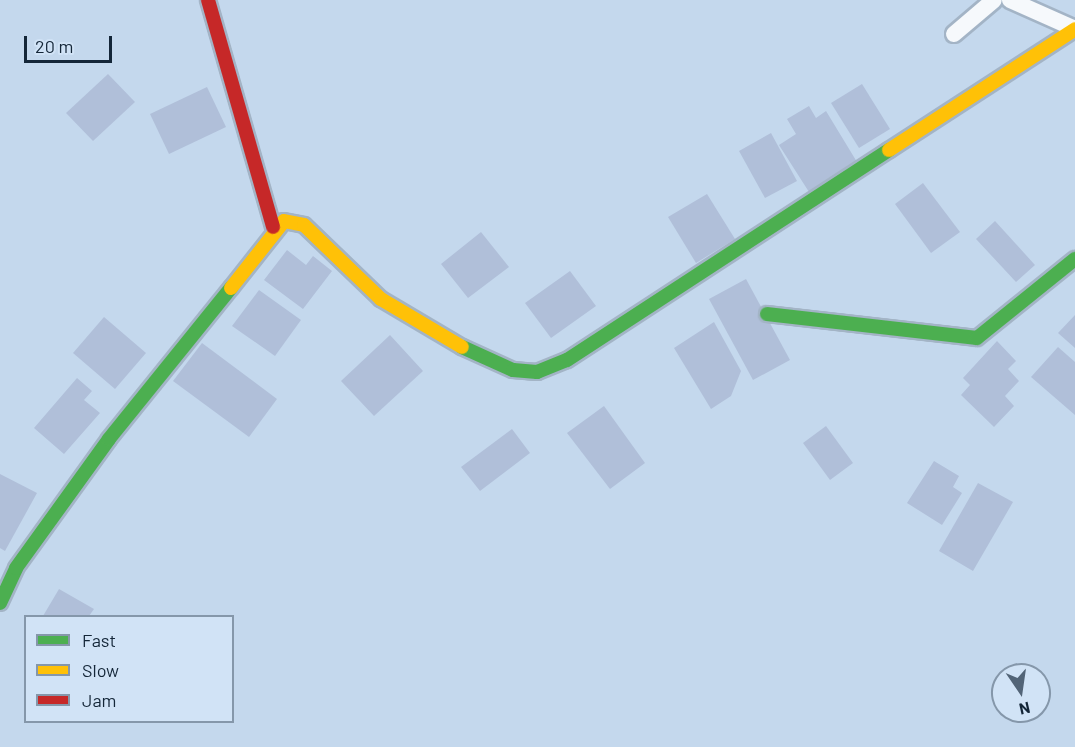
<!DOCTYPE html>
<style>
body{margin:0}
#map{position:relative;width:1075px;height:747px;overflow:hidden;background:#c4d8ed;font-family:Barlow,sans-serif}
div>[style]{position:absolute}
.building>*{inset:0;background:#b0bfd9}
.roads{filter:drop-shadow(2px 0 #a3b4c6) drop-shadow(-2px 0 #a3b4c6) drop-shadow(0 2px #a3b4c6) drop-shadow(0 -2px #a3b4c6)}
.lane>*{height:16px;margin:-8px;padding:0 8px;transform-origin:8px;border-radius:8px;background:#f6f9fc}
.fast>*{height:14px;margin:-7px;padding:0 7px;transform-origin:7px;border-radius:7px;background:#4caf50}
.slow>*{height:14px;margin:-7px;padding:0 7px;transform-origin:7px;border-radius:7px;background:#ffc107}
.jam>*{height:14px;margin:-7px;padding:0 7px;transform-origin:7px;border-radius:7px;background:#c62828}
span{translate:-50% -50%;white-space:nowrap;text-align:center;line-height:1.15;-webkit-text-stroke:6px #d1e3f6;paint-order:stroke}
.legend{position:absolute;left:24px;top:615px;width:210px;height:108px;box-sizing:border-box;background:#d1e3f6;border:2px solid #8597aa;margin:0;padding:8px 10px;list-style:none;font-size:18px;color:#142638}
.legend li{display:flex;align-items:center;gap:12px;height:30px}
.legend b{width:30px;border:2px solid #8597aa}
.north{position:absolute;left:991px;top:663px;width:60px;height:60px;box-sizing:border-box;background:#d1e3f6;border:2px solid #8597aa;border-radius:50%;rotate:167deg;font-size:16px;font-weight:700;line-height:24px;text-align:center;color:#142638}
.north::after{content:'';display:block;margin:auto;width:21px;height:27px;background:#526477;clip-path:polygon(50% 0,100% 100%,50% 72%,0 100%)}
.scale{position:absolute;left:24px;top:36px;width:88px;height:27px;box-sizing:border-box;border:3px solid #142638;border-top:0;padding-left:8px;font-size:18px;line-height:21px;white-space:nowrap;color:#142638;-webkit-text-stroke:4px #d1e3f6;paint-order:stroke}
</style>
<div id="map">
<div class="building">
<div style="clip-path:polygon(108px 74px,135px 102px,93px 141px,66px 113px)"></div>
<div style="clip-path:polygon(862px 84px,890px 129px,859px 148px,831px 103px)"></div>
<div style="clip-path:polygon(207px 87px,226px 127px,169px 154px,150px 114px)"></div>
<div style="clip-path:polygon(809px 106px,816px 118px,826px 111px,857px 162px,809px 192px,779px 145px,796px 134px,787px 119px)"></div>
<div style="clip-path:polygon(771px 133px,797px 181px,765px 198px,739px 151px)"></div>
<div style="clip-path:polygon(923px 183px,960px 232px,931px 253px,895px 204px)"></div>
<div style="clip-path:polygon(707px 194px,735px 239px,696px 263px,668px 217px)"></div>
<div style="clip-path:polygon(995px 221px,1035px 265px,1016px 282px,976px 239px)"></div>
<div style="clip-path:polygon(481px 232px,509px 267px,468px 298px,441px 264px)"></div>
<div style="clip-path:polygon(287px 250px,306px 265px,313px 256px,332px 271px,303px 309px,264px 280px)"></div>
<div style="clip-path:polygon(570px 271px,596px 306px,551px 338px,525px 303px)"></div>
<div style="clip-path:polygon(746px 279px,790px 360px,753px 380px,709px 299px)"></div>
<div style="clip-path:polygon(259px 290px,301px 320px,275px 356px,232px 326px)"></div>
<div style="clip-path:polygon(1075px 315px,1075px 348px,1058px 333px)"></div>
<div style="clip-path:polygon(104px 317px,146px 353px,115px 389px,73px 353px)"></div>
<div style="clip-path:polygon(714px 322px,741px 371px,731px 396px,711px 409px,674px 348px)"></div>
<div style="clip-path:polygon(390px 335px,423px 371px,374px 416px,341px 381px)"></div>
<div style="clip-path:polygon(997px 341px,1016px 361px,1008px 369px,1019px 381px,1005px 396px,1014px 406px,994px 427px,961px 395px,970px 385px,963px 378px)"></div>
<div style="clip-path:polygon(202px 343px,277px 399px,249px 437px,173px 381px)"></div>
<div style="clip-path:polygon(1058px 347px,1075px 362px,1075px 415px,1031px 377px)"></div>
<div style="clip-path:polygon(77px 378px,92px 391px,84px 400px,100px 413px,64px 454px,34px 428px)"></div>
<div style="clip-path:polygon(604px 406px,645px 463px,610px 489px,567px 433px)"></div>
<div style="clip-path:polygon(826px 426px,853px 463px,830px 480px,803px 443px)"></div>
<div style="clip-path:polygon(512px 429px,530px 453px,480px 491px,461px 467px)"></div>
<div style="clip-path:polygon(934px 461px,959px 476px,953px 487px,962px 493px,942px 525px,907px 503px)"></div>
<div style="clip-path:polygon(0 474px,37px 493px,5px 551px,0 548px)"></div>
<div style="clip-path:polygon(978px 483px,1013px 502px,973px 571px,939px 551px)"></div>
<div style="clip-path:polygon(59px 589px,94px 609px,89px 616px,43px 616px)"></div>
</div>
<div class="roads">
<div class="lane">
<div style="left:1010px;top:0;width:69px;rotate:24deg"></div>
<div style="left:954px;top:34px;width:52px;rotate:-40.4deg"></div>
</div>
<div class="fast">
<div style="left:767px;top:314px;width:211px;rotate:6.5deg"></div>
<div style="left:977px;top:338px;width:126px;rotate:-38.9deg"></div>
<div style="left:462px;top:347px;width:56px;rotate:24.3deg"></div>
<div style="left:513px;top:370px;width:24px;rotate:5deg"></div>
<div style="left:537px;top:372px;width:32px;rotate:-22deg"></div>
<div style="left:567px;top:360px;width:384px;rotate:-33.1deg"></div>
<div style="left:0;top:603px;width:38px;rotate:-65deg"></div>
<div style="left:16px;top:568px;width:159px;rotate:-54.2deg"></div>
<div style="left:109px;top:439px;width:194px;rotate:-51.1deg"></div>
</div>
<div class="slow">
<div style="left:889px;top:150px;width:222px;rotate:-33deg"></div>
<div style="left:231px;top:288px;width:85px;rotate:-51.7deg"></div>
<div style="left:284px;top:221px;width:20px;rotate:11deg"></div>
<div style="left:304px;top:225px;width:107px;rotate:43.9deg"></div>
<div style="left:381px;top:299px;width:94px;rotate:30.7deg"></div>
</div>
<div class="jam">
<div style="left:208px;top:0;width:236px;rotate:74deg"></div>
</div>
</div>
<ul class="legend">
<li><b style="height:8px;background:#4caf50"></b>Fast</li>
<li><b style="height:8px;background:#ffc107"></b>Slow</li>
<li><b style="height:8px;background:#c62828"></b>Jam</li>
</ul>
<div class="north">N</div>
<div class="scale">20 m</div>
</div>
